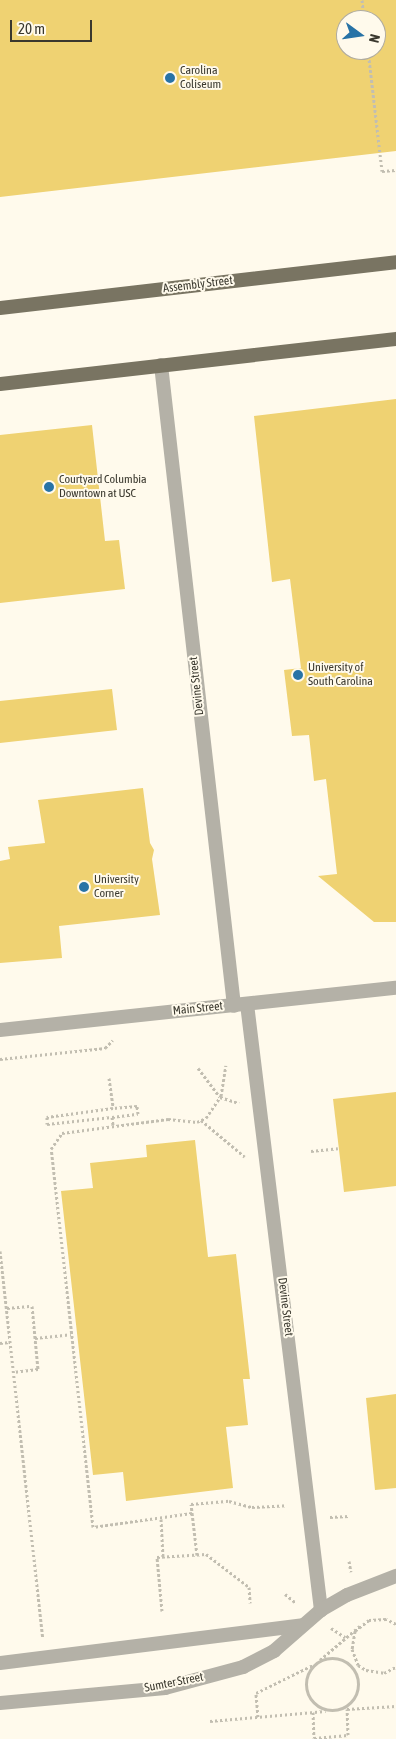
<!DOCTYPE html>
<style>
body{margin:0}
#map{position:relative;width:396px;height:1739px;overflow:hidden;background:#fffaec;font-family:"Asap Condensed",sans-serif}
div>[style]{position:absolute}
.building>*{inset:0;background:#efd272}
.path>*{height:3px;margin-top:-1.5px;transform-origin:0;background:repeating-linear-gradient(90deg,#c2beb1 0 2.5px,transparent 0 5px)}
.path>.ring{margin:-1.5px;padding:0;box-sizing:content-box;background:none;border:3px solid #c2beb1;border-radius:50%}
.service>*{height:14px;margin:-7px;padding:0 7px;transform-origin:7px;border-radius:7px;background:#b4b1a7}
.tertiary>*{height:14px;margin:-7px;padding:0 7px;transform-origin:7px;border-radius:7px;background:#b4b1a7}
.primary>*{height:14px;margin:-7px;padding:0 7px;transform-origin:7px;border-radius:7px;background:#797462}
.dots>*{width:14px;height:14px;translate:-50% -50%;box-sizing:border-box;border:2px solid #fffaec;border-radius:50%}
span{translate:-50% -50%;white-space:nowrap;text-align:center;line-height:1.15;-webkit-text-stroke:4px #fffaec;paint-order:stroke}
.poi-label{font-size:12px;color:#3a382e}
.left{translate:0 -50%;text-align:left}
.street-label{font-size:12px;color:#3a382e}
.north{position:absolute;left:336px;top:10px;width:50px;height:50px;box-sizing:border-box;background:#fffaec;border:1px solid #b0aca0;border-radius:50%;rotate:104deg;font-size:14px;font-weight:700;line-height:20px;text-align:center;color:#3a382e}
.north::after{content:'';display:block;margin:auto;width:18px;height:22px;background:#2873a6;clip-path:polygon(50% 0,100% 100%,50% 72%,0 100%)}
.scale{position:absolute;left:10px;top:20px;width:82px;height:22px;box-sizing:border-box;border:2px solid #3a382e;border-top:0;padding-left:6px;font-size:15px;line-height:18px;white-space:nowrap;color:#3a382e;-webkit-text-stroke:4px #fffaec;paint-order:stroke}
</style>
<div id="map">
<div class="building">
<div style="clip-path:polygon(evenodd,0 0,396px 0,396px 151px,0 197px,0 0,346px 20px,376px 20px,376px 50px,346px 50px,346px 20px)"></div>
<div style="clip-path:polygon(396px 399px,396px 922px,374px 922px,318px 876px,337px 874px,326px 779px,314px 781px,309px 735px,292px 736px,284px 670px,301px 668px,290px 579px,272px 582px,254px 416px)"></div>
<div style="clip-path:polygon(92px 425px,105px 541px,119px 540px,125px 589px,0 603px,0 435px)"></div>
<div style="clip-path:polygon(112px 689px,117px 730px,0 743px,0 701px)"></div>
<div style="clip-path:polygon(143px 788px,150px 843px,154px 850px,152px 859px,160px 915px,59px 926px,62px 958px,0 963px,0 861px,10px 859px,8px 847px,45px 843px,38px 800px)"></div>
<div style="clip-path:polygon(396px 1092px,396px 1186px,344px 1192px,333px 1099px)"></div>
<div style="clip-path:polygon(195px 1140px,208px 1257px,236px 1254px,250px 1379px,243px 1379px,248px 1425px,226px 1427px,233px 1488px,126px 1501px,123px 1472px,93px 1475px,61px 1191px,93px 1188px,90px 1163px,147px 1157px,146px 1145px)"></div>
<div style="clip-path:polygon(396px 1394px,396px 1488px,375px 1490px,366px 1398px)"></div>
</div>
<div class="path">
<div style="left:362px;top:0;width:20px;rotate:84deg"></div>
<div style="left:368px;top:50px;width:122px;rotate:83.4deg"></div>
<div style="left:382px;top:171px;width:14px;rotate:-4deg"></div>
<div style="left:0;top:1059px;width:106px;rotate:-6deg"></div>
<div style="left:105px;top:1048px;width:11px;rotate:-45deg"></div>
<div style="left:198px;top:1068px;width:36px;rotate:53deg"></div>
<div style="left:220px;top:1097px;width:20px;rotate:18deg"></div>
<div style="left:109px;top:1078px;width:30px;rotate:82deg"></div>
<div style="left:113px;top:1108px;width:67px;rotate:172.2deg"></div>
<div style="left:47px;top:1117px;width:7px;rotate:90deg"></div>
<div style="left:47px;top:1124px;width:65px;rotate:-6.1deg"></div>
<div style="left:112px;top:1117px;width:8px;rotate:83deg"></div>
<div style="left:112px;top:1117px;width:26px;rotate:-7deg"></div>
<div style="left:138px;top:1114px;width:8px;rotate:-97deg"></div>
<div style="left:137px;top:1106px;width:24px;rotate:175deg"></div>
<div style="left:201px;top:1120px;width:57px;rotate:40.1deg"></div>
<div style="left:311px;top:1151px;width:27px;rotate:-6deg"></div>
<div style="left:0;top:1251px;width:389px;rotate:83.7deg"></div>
<div style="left:7px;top:1308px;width:25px;rotate:-5deg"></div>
<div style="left:32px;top:1306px;width:63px;rotate:84.6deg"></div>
<div style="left:38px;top:1369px;width:25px;rotate:173deg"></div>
<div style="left:35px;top:1338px;width:36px;rotate:-6deg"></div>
<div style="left:0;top:1343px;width:10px;rotate:-6deg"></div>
<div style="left:192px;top:1513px;width:100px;rotate:172deg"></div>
<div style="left:93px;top:1527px;width:380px;rotate:-96.3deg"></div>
<div style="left:51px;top:1149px;width:19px;rotate:-55deg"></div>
<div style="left:62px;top:1133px;width:107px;rotate:-7.5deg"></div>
<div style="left:168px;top:1119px;width:29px;rotate:6deg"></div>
<div style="left:197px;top:1122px;width:10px;rotate:-24deg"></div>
<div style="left:206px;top:1118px;width:27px;rotate:-56deg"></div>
<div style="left:221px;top:1096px;width:31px;rotate:-81deg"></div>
<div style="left:330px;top:1517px;width:19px;rotate:-3deg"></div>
<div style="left:161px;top:1519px;width:38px;rotate:87deg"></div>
<div style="left:197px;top:1555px;width:51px;rotate:-96.7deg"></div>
<div style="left:191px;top:1504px;width:38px;rotate:-5deg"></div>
<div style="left:229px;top:1501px;width:24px;rotate:15deg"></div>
<div style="left:252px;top:1507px;width:35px;rotate:-3deg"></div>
<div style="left:349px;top:1561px;width:11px;rotate:80deg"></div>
<div style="left:285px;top:1594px;width:14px;rotate:39deg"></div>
<div style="left:162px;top:1611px;width:54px;rotate:-95.3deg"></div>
<div style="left:157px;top:1557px;width:49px;rotate:-3.5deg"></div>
<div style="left:206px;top:1554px;width:54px;rotate:37.5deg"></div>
<div style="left:249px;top:1587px;width:16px;rotate:86deg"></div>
<div style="left:396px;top:1624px;width:11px;rotate:-153deg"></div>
<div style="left:386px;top:1619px;width:17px;rotate:177deg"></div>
<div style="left:369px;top:1620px;width:18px;rotate:142deg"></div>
<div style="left:355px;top:1631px;width:18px;rotate:99deg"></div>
<div style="left:352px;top:1649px;width:17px;rotate:69deg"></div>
<div style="left:358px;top:1665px;width:9px;rotate:32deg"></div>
<div style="left:366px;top:1670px;width:18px;rotate:9deg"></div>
<div style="left:384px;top:1673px;width:13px;rotate:-27deg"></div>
<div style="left:331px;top:1628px;width:17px;rotate:33deg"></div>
<div class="ring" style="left:306px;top:1658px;width:49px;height:49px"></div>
<div style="left:320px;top:1660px;width:54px;rotate:-40.5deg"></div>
<div style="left:347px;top:1709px;width:49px;rotate:-3.5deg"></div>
<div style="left:313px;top:1712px;width:26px;rotate:88deg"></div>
<div style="left:314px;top:1738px;width:34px;rotate:-5deg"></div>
<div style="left:348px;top:1735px;width:26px;rotate:-92deg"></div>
<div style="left:258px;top:1717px;width:24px;rotate:-95deg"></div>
<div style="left:256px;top:1693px;width:64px;rotate:-26.2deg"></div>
<div style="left:210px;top:1721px;width:116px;rotate:-4.9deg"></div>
</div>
<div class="service">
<div style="left:247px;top:1004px;width:611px;rotate:83.04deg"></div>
</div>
<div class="tertiary">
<div style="left:161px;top:365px;width:645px;rotate:83.5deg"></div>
<div style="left:0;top:1030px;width:398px;rotate:-6.1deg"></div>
<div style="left:0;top:1663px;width:305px;rotate:-7.1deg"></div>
<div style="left:0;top:1703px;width:166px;rotate:-5.2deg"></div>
<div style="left:165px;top:1688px;width:81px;rotate:-15.1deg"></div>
<div style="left:243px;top:1667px;width:35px;rotate:-27deg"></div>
<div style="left:274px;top:1651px;width:62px;rotate:-41.1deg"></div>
<div style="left:321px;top:1610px;width:30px;rotate:-30deg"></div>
<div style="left:347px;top:1595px;width:53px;rotate:-21.2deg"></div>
</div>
<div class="primary">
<div style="left:0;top:308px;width:399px;rotate:-6.6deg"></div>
<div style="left:0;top:384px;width:399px;rotate:-6.5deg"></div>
</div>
<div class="dots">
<div style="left:170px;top:78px;background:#2873a6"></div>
<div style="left:49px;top:487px;background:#2873a6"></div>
<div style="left:298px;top:675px;background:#2873a6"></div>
<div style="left:84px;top:887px;background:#2873a6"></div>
</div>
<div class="poi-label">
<span class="left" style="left:180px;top:78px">Carolina<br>Coliseum</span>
<span class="left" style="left:59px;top:487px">Courtyard Columbia<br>Downtown at USC</span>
<span class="left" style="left:308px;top:675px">University of<br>South Carolina</span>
<span class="left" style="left:94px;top:887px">University<br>Corner</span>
</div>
<div class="street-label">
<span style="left:198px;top:285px;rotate:-7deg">Assembly Street</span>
<span style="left:197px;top:686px;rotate:-96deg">Devine Street</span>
<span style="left:198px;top:1009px;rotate:-6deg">Main Street</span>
<span style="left:285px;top:1307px;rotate:83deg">Devine Street</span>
<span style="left:174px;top:1683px;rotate:-11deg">Sumter Street</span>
</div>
<div class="north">N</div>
<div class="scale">20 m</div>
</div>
